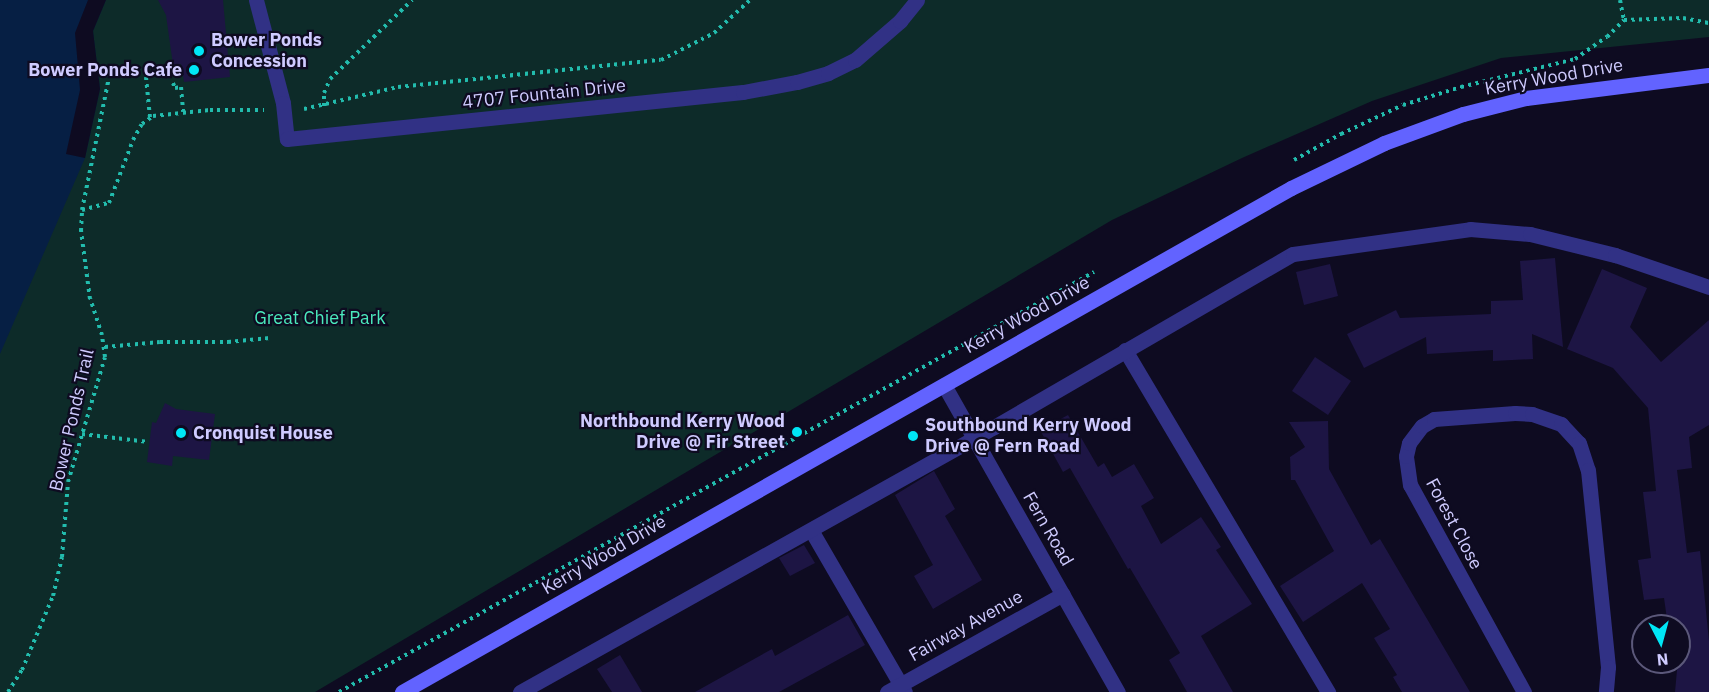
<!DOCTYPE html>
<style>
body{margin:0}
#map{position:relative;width:1709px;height:692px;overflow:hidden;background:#0e0b21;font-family:"IBM Plex Sans",sans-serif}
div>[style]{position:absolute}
.green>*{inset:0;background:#0d2b29}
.water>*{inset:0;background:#061f44}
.pier>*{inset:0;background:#0e0b21}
.building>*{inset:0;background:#1d1544}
.path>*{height:4px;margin-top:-2px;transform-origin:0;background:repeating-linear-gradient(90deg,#22bcad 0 3px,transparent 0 7.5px)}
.lane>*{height:15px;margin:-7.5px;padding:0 7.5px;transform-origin:7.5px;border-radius:7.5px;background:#313185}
.street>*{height:15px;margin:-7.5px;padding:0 7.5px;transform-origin:7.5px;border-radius:7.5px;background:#313185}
.secondary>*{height:15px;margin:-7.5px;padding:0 7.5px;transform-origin:7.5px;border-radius:7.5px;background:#6263ff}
.dots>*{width:16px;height:16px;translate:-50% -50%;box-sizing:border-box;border:3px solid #0e0b21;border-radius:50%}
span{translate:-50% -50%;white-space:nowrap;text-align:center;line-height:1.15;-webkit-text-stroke:4.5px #0e0b21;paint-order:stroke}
.poi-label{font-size:18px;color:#cfcbff;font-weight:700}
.left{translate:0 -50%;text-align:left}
.right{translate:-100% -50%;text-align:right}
.street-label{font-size:18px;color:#cfcbff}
.park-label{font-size:18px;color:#4beabd}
.north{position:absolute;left:1631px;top:614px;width:60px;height:60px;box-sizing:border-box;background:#0e0b21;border:2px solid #5b587a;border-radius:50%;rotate:174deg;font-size:16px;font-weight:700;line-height:24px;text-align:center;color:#cfcbff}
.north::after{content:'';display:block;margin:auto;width:21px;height:27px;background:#00e6f6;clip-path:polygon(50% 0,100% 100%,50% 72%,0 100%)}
</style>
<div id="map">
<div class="green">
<div style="clip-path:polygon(0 0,1709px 0,1709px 37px,1501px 58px,1372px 101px,1242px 158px,1112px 220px,315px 692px,0 692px)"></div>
</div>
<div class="water">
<div style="clip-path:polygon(0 0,106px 0,93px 31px,100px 89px,85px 158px,0 354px)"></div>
</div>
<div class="pier">
<div style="clip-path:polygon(88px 0,106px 0,93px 31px,100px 89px,85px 158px,66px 154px,80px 90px,75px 33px)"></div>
</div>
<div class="building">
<div style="clip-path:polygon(158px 0,223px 0,230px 77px,184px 82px,181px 64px,173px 65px,166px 15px)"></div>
<div style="clip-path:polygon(1555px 258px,1563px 347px,1532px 334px,1533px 359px,1493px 361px,1493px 350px,1427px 354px,1426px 337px,1364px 368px,1347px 334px,1396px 310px,1400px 318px,1491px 314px,1491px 301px,1523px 300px,1520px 261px)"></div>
<div style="clip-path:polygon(1330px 264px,1338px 296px,1304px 305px,1296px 272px)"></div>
<div style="clip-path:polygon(1602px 269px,1647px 288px,1630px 327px,1661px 362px,1709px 320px,1709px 425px,1689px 437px,1692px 468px,1677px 470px,1687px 553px,1700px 551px,1709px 641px,1709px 692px,1675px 692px,1681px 626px,1668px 626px,1664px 598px,1644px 600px,1638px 560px,1651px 558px,1643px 492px,1656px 491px,1648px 408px,1613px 368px,1567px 349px)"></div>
<div style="clip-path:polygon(1315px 357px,1351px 381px,1328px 415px,1292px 391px)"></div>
<div style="clip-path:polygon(165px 403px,176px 409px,215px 414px,209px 460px,173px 456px,172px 466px,147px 462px,152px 422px,156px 423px)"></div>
<div style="clip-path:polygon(1068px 415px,1098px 467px,1104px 463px,1112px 477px,1134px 464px,1154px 498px,1141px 506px,1161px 544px,1201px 517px,1221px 547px,1216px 550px,1252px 604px,1201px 636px,1233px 692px,1187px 692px,1169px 660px,1180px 653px,1130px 568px,1128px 569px,1070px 468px,1063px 472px,1040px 430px)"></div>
<div style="clip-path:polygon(1328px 421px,1329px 469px,1371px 545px,1380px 539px,1470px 692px,1402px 692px,1393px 677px,1397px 675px,1374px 638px,1390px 629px,1362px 583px,1303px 622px,1280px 586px,1334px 551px,1295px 480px,1291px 480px,1290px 457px,1305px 447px,1289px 422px)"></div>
<div style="clip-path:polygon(934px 471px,955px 509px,945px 516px,982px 580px,933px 609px,914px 576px,933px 565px,895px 495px)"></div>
<div style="clip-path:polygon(804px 545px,815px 563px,790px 576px,779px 558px)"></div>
<div style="clip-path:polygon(848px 615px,865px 645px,779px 692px,695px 692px,772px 649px,775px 656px)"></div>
<div style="clip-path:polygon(620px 655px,642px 692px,612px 692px,597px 669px)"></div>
</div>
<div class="path">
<div style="left:1620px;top:0;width:20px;rotate:79deg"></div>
<div style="left:146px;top:77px;width:41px;rotate:84.4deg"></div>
<div style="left:173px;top:83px;width:5px;rotate:68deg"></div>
<div style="left:175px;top:88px;width:6px;rotate:-9deg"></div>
<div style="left:181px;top:87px;width:25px;rotate:85deg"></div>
<div style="left:324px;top:106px;width:13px;rotate:-90deg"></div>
<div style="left:324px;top:93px;width:15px;rotate:-67deg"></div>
<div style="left:330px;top:79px;width:114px;rotate:-43.9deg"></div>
<div style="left:304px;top:109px;width:97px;rotate:-13.2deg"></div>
<div style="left:398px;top:87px;width:264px;rotate:-5.9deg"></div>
<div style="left:661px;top:60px;width:59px;rotate:-27deg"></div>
<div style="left:714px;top:33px;width:49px;rotate:-42.5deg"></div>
<div style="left:1294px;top:160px;width:54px;rotate:-29deg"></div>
<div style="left:1341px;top:134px;width:68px;rotate:-25.1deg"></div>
<div style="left:1403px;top:105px;width:61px;rotate:-17.2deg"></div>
<div style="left:1461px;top:87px;width:117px;rotate:-13.8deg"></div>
<div style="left:1575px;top:59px;width:39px;rotate:-35deg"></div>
<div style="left:1607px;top:37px;width:24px;rotate:-45deg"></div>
<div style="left:1624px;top:20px;width:59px;rotate:-1.9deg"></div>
<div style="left:1683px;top:18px;width:26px;rotate:11deg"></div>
<div style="left:82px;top:210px;width:28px;rotate:-15deg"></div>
<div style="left:109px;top:203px;width:67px;rotate:-69.1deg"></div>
<div style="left:133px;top:140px;width:18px;rotate:-61deg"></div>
<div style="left:142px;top:124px;width:14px;rotate:-36deg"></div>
<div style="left:153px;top:116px;width:57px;rotate:-6deg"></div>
<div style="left:210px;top:110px;width:54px"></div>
<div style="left:105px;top:347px;width:55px;rotate:-5.2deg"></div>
<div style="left:160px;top:342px;width:68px"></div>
<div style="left:228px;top:342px;width:42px;rotate:-5.4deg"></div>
<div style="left:82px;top:434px;width:67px;rotate:6.8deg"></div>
<div style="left:8px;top:692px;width:26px;rotate:-58deg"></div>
<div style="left:22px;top:670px;width:80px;rotate:-67.3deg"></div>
<div style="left:53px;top:596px;width:40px;rotate:-77deg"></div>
<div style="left:62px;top:557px;width:75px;rotate:-85.4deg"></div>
<div style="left:68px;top:482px;width:130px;rotate:-73.5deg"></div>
<div style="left:105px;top:357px;width:22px;rotate:-98deg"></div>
<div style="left:102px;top:335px;width:38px;rotate:-108deg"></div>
<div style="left:90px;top:299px;width:69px;rotate:-97.5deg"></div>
<div style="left:81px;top:231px;width:21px;rotate:-87deg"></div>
<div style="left:82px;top:210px;width:136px;rotate:-78.5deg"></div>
<div style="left:339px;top:692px;width:864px;rotate:-29.09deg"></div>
</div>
<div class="lane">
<div style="left:256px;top:0;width:106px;rotate:75.3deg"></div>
<div style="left:283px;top:103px;width:36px;rotate:84deg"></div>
<div style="left:287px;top:139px;width:458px;rotate:-5.9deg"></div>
<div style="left:743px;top:92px;width:55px;rotate:-10.5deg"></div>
<div style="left:797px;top:82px;width:32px;rotate:-16deg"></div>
<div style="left:828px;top:73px;width:30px;rotate:-26deg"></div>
<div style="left:855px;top:60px;width:60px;rotate:-40.9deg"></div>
<div style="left:900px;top:21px;width:27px;rotate:-51deg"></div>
<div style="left:1125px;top:350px;width:398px;rotate:59.3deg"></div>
<div style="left:811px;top:530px;width:187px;rotate:59.9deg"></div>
<div style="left:520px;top:692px;width:543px;rotate:-29.21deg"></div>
<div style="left:994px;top:427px;width:345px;rotate:-30.1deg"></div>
<div style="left:1293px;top:254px;width:179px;rotate:-8deg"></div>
<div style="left:1470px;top:229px;width:60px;rotate:4.8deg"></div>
<div style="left:1530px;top:234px;width:88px;rotate:13.9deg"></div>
<div style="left:1615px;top:255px;width:99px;rotate:18.8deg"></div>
</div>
<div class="street">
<div style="left:944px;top:385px;width:353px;rotate:60.5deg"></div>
<div style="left:887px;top:692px;width:201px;rotate:-29.1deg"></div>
<div style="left:1524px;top:692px;width:236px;rotate:-118.8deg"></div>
<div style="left:1410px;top:485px;width:29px;rotate:-98deg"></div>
<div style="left:1406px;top:456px;width:13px;rotate:-77deg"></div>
<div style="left:1409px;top:443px;width:21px;rotate:-53deg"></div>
<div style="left:1422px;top:426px;width:14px;rotate:-30deg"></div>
<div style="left:1434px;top:419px;width:81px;rotate:-4.2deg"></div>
<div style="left:1515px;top:413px;width:17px;rotate:3deg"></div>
<div style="left:1532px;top:414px;width:31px;rotate:19deg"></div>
<div style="left:1561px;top:424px;width:26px;rotate:47deg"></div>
<div style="left:1579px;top:443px;width:28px;rotate:72deg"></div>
<div style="left:1588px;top:470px;width:198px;rotate:84.2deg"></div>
<div style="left:1608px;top:667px;width:25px;rotate:95deg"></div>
</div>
<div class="secondary">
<div style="left:402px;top:692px;width:1022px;rotate:-29.55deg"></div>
<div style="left:1291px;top:188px;width:103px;rotate:-25.8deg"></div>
<div style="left:1384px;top:143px;width:84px;rotate:-20.2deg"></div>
<div style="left:1463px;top:114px;width:65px;rotate:-14.3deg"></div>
<div style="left:1526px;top:98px;width:184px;rotate:-7.2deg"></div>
</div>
<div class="dots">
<div style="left:199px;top:51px;background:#00e6f6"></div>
<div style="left:194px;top:70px;background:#00e6f6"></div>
<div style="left:797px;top:432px;background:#00e6f6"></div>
<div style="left:181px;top:433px;background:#00e6f6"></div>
<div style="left:913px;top:436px;background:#00e6f6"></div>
</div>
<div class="poi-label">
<span class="left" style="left:211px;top:51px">Bower Ponds<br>Concession</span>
<span class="right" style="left:182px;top:70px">Bower Ponds Cafe</span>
<span class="right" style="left:785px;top:432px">Northbound Kerry Wood<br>Drive @ Fir Street</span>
<span class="left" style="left:925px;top:436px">Southbound Kerry Wood<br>Drive @ Fern Road</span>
<span class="left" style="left:193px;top:433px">Cronquist House</span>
</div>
<div class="street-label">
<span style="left:1554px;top:77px;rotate:-10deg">Kerry Wood Drive</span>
<span style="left:544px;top:94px;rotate:-6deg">4707 Fountain Drive</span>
<span style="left:1027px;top:315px;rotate:-29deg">Kerry Wood Drive</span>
<span style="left:72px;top:420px;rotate:-77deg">Bower Ponds Trail</span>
<span style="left:1454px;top:524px;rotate:62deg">Forest Close</span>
<span style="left:1048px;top:529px;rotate:60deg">Fern Road</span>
<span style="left:604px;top:555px;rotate:-30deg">Kerry Wood Drive</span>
<span style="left:966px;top:626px;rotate:-29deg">Fairway Avenue</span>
</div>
<div class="park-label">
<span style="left:320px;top:318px">Great Chief Park</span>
</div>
<div class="north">N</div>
</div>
